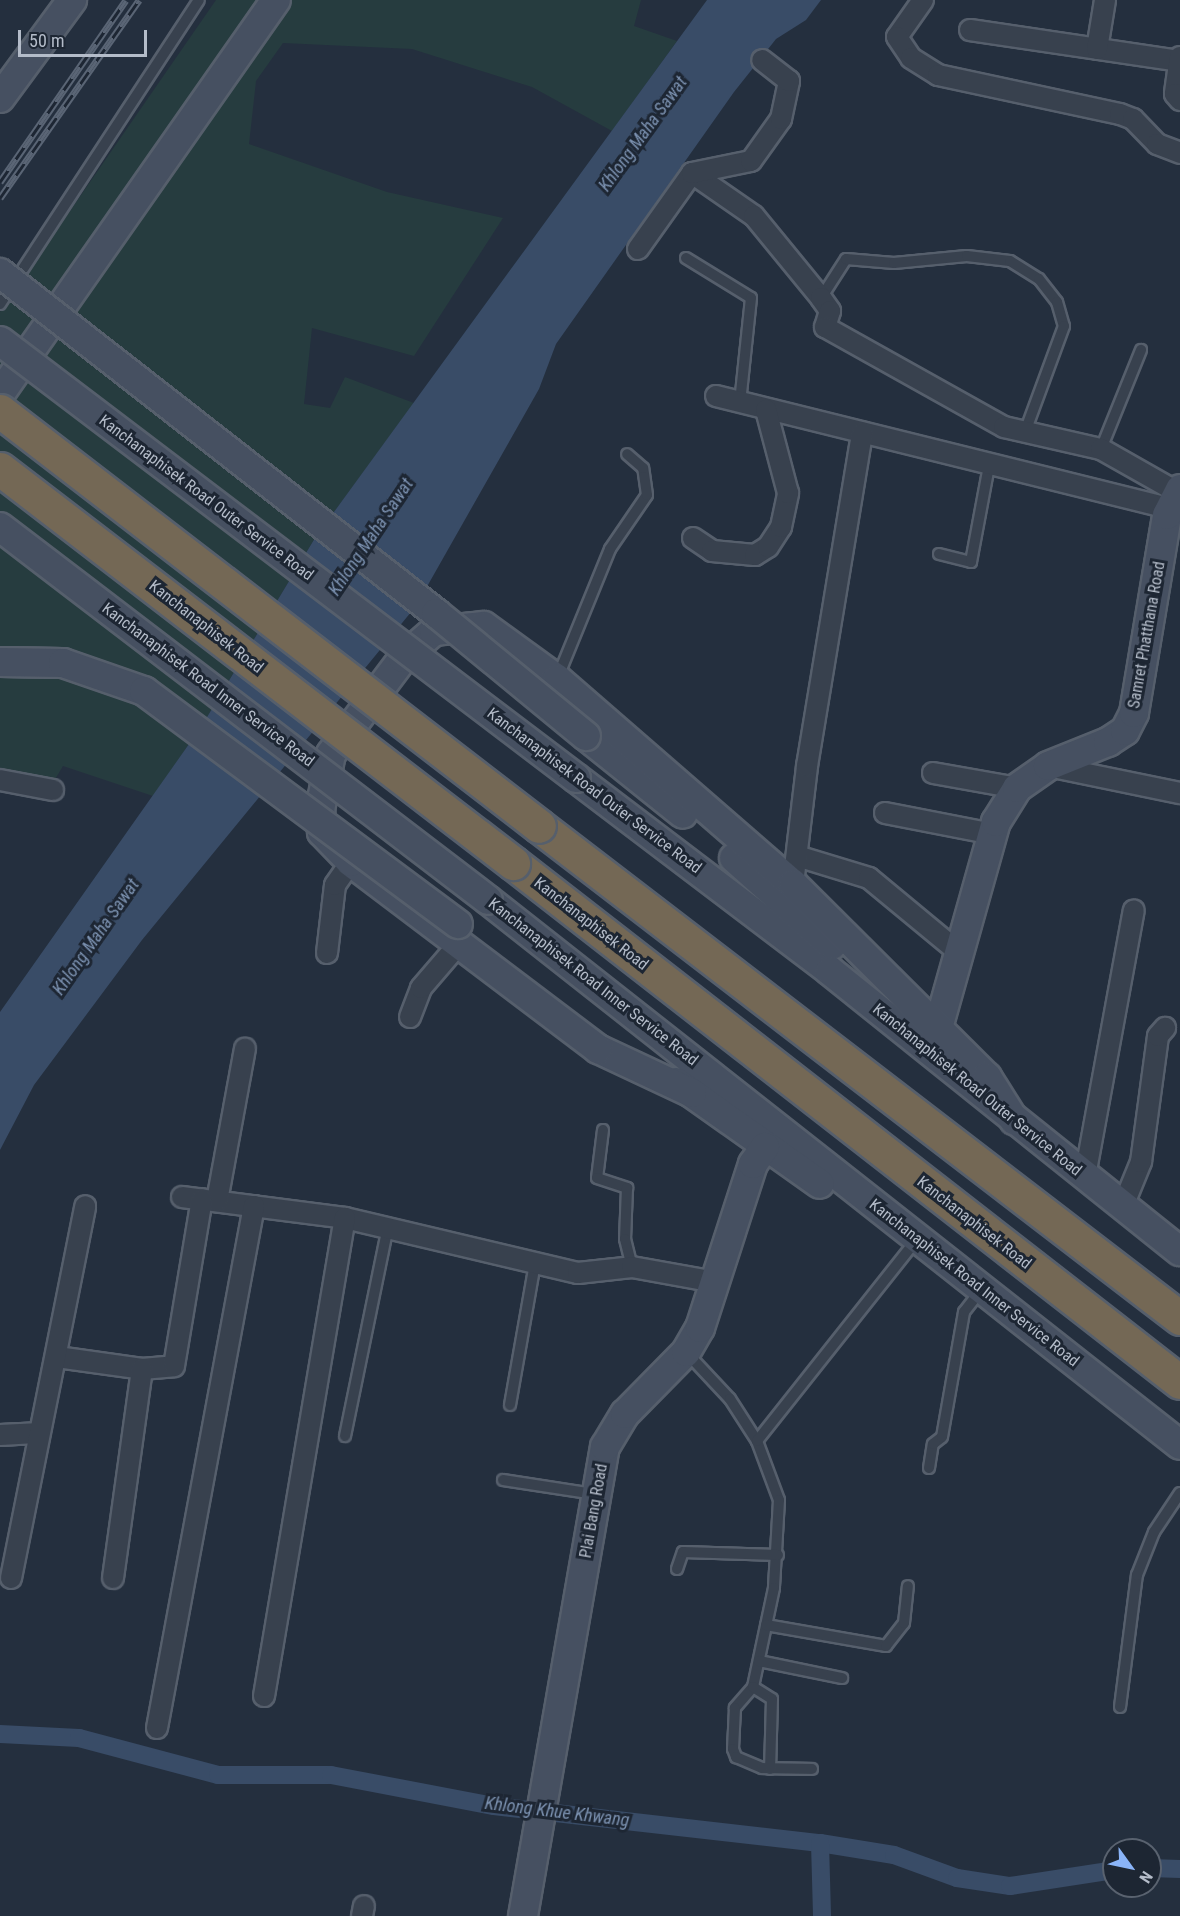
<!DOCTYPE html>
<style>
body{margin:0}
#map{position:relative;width:1180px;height:1916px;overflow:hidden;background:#242f3e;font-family:"Roboto Condensed",sans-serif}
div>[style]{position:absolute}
.green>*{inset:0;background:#263c3f}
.water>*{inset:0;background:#394c67}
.canal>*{height:18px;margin:-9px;padding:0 9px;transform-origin:9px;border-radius:9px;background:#394c67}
.roads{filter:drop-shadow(2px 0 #565f6c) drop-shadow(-2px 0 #565f6c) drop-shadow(0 2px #565f6c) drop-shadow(0 -2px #565f6c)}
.lane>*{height:10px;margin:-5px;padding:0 5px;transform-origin:5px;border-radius:5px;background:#38414e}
.street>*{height:20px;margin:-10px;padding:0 10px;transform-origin:10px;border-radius:10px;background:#38414e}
.secondary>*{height:28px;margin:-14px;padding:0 14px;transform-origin:14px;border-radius:14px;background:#465061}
.highway>*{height:33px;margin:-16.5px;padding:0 16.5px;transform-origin:16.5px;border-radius:16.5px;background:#746855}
.rail>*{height:7px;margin-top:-3.5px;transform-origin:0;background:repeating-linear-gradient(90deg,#1d2633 0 14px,#5a6575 0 28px);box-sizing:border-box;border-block:2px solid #5a6575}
.bridges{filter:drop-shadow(2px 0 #565f6c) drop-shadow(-2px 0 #565f6c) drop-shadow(0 2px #565f6c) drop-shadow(0 -2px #565f6c)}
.secondary-bridge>*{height:28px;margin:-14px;padding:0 14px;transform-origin:14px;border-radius:14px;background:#465061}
.highway-bridge>*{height:33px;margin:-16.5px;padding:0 16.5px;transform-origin:16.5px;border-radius:16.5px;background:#746855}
span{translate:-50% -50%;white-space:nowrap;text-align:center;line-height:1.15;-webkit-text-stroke:6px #1d2633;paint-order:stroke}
.street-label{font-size:16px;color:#b4bcc9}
.water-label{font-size:18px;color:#7c92b1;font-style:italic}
.north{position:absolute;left:1102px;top:1838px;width:60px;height:60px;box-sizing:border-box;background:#1d2633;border:2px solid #59626f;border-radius:50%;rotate:123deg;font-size:16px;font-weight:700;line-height:24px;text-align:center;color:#b4bcc9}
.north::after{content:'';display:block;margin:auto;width:21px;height:27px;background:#8ab4f8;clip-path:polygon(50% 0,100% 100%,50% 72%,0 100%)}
.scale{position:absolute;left:18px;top:30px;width:129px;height:27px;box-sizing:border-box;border:3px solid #b4bcc9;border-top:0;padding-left:8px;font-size:18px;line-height:21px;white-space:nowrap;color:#b4bcc9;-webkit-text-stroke:4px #1d2633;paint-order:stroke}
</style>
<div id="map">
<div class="green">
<div style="clip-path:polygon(216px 0,641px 0,634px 26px,677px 41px,612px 131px,532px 87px,412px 49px,283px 43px,256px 81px,249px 144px,387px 192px,503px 218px,414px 356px,312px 328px,304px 404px,330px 408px,345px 377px,414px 403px,315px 538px,201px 727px,153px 796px,63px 766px,54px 781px,0 770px,0 408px,184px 156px,161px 143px,0 370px,0 312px)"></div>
</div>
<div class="water">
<div style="clip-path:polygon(707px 0,821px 0,806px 20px,776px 39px,734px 92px,556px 344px,539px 389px,416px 606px,142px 940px,34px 1085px,0 1150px,0 1012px,201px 727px,315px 538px)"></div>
</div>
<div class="canal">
<div style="left:0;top:1734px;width:79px;rotate:2.9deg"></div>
<div style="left:79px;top:1738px;width:144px;rotate:14.9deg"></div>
<div style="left:218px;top:1775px;width:113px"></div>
<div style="left:331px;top:1775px;width:166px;rotate:10.8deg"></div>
<div style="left:494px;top:1806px;width:328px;rotate:6.5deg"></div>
<div style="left:820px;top:1843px;width:75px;rotate:9.2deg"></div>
<div style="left:894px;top:1855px;width:67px;rotate:20.1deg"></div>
<div style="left:957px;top:1878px;width:54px;rotate:8.6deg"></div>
<div style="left:1010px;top:1886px;width:105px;rotate:-8.7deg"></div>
<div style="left:820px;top:1843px;width:73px;rotate:88.4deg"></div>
<div style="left:1150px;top:1868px;width:30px;rotate:2deg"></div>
</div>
<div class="roads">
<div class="lane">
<div style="left:686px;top:258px;width:76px;rotate:31.6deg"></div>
<div style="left:751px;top:298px;width:106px;rotate:96deg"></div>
<div style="left:821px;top:298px;width:46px;rotate:-57.3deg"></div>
<div style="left:846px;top:259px;width:48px;rotate:4.8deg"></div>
<div style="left:894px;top:263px;width:73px;rotate:-5.5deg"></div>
<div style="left:967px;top:256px;width:43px;rotate:6.6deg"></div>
<div style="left:1010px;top:261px;width:34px;rotate:32deg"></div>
<div style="left:1039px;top:279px;width:29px;rotate:52deg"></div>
<div style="left:1057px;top:302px;width:25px;rotate:74deg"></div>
<div style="left:1064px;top:326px;width:113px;rotate:110.2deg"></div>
<div style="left:0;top:304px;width:363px;rotate:-56.8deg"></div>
<div style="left:1101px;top:449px;width:107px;rotate:-68deg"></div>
<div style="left:939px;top:554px;width:33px;rotate:14deg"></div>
<div style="left:971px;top:562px;width:104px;rotate:-79.4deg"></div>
<div style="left:557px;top:679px;width:140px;rotate:-67.8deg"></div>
<div style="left:610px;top:549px;width:65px;rotate:-55.6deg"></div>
<div style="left:647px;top:495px;width:27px;rotate:-98deg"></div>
<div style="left:643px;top:468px;width:21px;rotate:-139deg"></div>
<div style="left:603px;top:1130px;width:48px;rotate:97.1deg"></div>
<div style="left:597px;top:1178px;width:32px;rotate:18deg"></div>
<div style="left:627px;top:1188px;width:51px;rotate:92.2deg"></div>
<div style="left:625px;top:1239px;width:29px;rotate:76deg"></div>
<div style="left:686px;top:1352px;width:64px;rotate:46.9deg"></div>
<div style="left:730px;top:1399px;width:50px;rotate:57.3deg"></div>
<div style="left:757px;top:1441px;width:63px;rotate:69.6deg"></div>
<div style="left:779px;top:1500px;width:88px;rotate:93.3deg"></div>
<div style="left:774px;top:1588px;width:101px;rotate:102deg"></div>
<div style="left:753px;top:1687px;width:28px;rotate:131deg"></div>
<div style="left:735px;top:1708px;width:41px;rotate:92.8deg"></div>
<div style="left:733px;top:1749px;width:9px;rotate:69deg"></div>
<div style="left:736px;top:1757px;width:28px;rotate:23deg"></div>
<div style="left:762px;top:1768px;width:50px;rotate:1.1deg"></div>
<div style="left:510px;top:1405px;width:144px;rotate:-80deg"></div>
<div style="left:345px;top:1436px;width:213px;rotate:-78.4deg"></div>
<div style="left:757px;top:1441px;width:258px;rotate:-51.6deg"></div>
<div style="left:929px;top:1468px;width:24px;rotate:-81deg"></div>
<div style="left:933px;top:1444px;width:11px;rotate:-38deg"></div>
<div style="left:942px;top:1437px;width:127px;rotate:-80deg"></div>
<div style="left:964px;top:1312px;width:29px;rotate:-52deg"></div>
<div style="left:503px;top:1480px;width:93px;rotate:8.7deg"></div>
<div style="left:677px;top:1569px;width:18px;rotate:-71deg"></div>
<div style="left:683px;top:1552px;width:95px;rotate:1.8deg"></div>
<div style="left:766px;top:1625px;width:122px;rotate:9.9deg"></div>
<div style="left:886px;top:1646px;width:29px;rotate:-52deg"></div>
<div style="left:904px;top:1623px;width:37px;rotate:-84deg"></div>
<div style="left:759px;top:1661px;width:85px;rotate:11.6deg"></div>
<div style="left:753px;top:1687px;width:22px;rotate:32deg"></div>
<div style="left:772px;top:1699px;width:70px;rotate:91.6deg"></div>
<div style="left:1120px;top:1707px;width:133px;rotate:-82.7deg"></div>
<div style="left:1137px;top:1575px;width:46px;rotate:-68.4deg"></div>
<div style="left:1154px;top:1532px;width:47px;rotate:-56.3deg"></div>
</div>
<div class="street">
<div style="left:923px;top:0;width:45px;rotate:125.1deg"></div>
<div style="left:897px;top:37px;width:25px;rotate:56deg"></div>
<div style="left:911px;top:58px;width:32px;rotate:32deg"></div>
<div style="left:938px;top:75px;width:186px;rotate:12.1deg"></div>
<div style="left:1120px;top:114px;width:14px;rotate:21deg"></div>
<div style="left:1133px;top:119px;width:35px;rotate:46deg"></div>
<div style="left:1157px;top:144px;width:25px;rotate:21deg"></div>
<div style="left:970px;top:30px;width:211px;rotate:8.4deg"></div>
<div style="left:1097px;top:49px;width:50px;rotate:-80.7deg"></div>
<div style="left:1180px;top:57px;width:37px;rotate:98deg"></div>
<div style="left:1175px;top:94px;width:8px;rotate:50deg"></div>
<div style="left:692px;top:173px;width:75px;rotate:34.7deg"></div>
<div style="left:754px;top:216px;width:106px;rotate:50.7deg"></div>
<div style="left:821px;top:298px;width:16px;rotate:55deg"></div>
<div style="left:830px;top:311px;width:17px;rotate:107deg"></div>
<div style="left:825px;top:327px;width:205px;rotate:29.2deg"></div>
<div style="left:1004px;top:427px;width:99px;rotate:12.8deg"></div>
<div style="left:1101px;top:449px;width:87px;rotate:29.5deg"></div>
<div style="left:638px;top:249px;width:93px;rotate:-54.6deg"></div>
<div style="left:692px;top:173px;width:60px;rotate:-11.5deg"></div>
<div style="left:751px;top:161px;width:52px;rotate:-54.5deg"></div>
<div style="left:781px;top:119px;width:39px;rotate:-78deg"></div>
<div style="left:789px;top:81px;width:34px;rotate:-142deg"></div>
<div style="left:716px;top:396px;width:468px;rotate:13.9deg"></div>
<div style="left:693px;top:538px;width:23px;rotate:34deg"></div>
<div style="left:712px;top:551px;width:43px;rotate:5.3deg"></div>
<div style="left:755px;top:555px;width:15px;rotate:-32deg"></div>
<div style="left:768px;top:547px;width:24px;rotate:-57deg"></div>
<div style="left:781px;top:527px;width:35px;rotate:-78deg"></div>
<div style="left:788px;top:493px;width:86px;rotate:-104.8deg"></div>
<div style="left:1048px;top:766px;width:135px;rotate:11.6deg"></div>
<div style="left:933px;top:773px;width:85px;rotate:10.1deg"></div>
<div style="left:0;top:780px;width:54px;rotate:10.7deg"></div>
<div style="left:885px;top:813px;width:110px;rotate:11deg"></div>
<div style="left:797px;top:856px;width:75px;rotate:17deg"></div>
<div style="left:869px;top:878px;width:119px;rotate:39.6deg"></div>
<div style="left:793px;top:884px;width:119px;rotate:-83.2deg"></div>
<div style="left:807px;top:766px;width:338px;rotate:-80.6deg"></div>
<div style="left:327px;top:953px;width:68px;rotate:-83.3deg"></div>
<div style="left:335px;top:885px;width:28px;rotate:-55deg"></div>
<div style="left:410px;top:1017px;width:31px;rotate:-69deg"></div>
<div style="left:421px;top:988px;width:57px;rotate:-49.3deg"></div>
<div style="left:1085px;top:1176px;width:270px;rotate:-79.6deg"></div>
<div style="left:182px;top:1197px;width:164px;rotate:7.3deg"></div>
<div style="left:345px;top:1218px;width:239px;rotate:13.3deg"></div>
<div style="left:578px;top:1273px;width:54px;rotate:-6.3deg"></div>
<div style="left:632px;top:1267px;width:84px;rotate:10.2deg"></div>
<div style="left:217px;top:1201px;width:155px;rotate:-79.6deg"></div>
<div style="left:1123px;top:1206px;width:48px;rotate:-67.8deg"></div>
<div style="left:1141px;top:1162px;width:127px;rotate:-82.3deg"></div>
<div style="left:1158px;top:1036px;width:11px;rotate:-49deg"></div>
<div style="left:57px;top:1357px;width:86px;rotate:8deg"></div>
<div style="left:142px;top:1369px;width:32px;rotate:-5deg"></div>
<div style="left:174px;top:1366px;width:169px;rotate:-80.5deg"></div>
<div style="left:0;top:1435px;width:36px;rotate:-3deg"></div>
<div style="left:11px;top:1578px;width:379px;rotate:-78.7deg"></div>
<div style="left:113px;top:1578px;width:211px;rotate:-82.1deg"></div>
<div style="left:264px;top:1696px;width:485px;rotate:-80.4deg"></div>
<div style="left:157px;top:1728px;width:531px;rotate:-79.47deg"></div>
<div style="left:362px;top:1916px;width:10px;rotate:-79deg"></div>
</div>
<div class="secondary">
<div style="left:0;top:98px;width:122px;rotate:-53.7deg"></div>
<div style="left:0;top:394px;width:481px;rotate:-55deg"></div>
<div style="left:586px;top:736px;width:124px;rotate:38.8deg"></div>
<div style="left:576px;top:778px;width:319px;rotate:37.2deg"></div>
<div style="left:830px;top:971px;width:448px;rotate:38.7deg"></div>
<div style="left:734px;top:858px;width:131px;rotate:41.6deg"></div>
<div style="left:488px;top:900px;width:881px;rotate:38.22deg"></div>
<div style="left:938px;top:1028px;width:214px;rotate:-74.3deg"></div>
<div style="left:996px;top:822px;width:40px;rotate:-58deg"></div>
<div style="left:1017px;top:788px;width:38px;rotate:-35deg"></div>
<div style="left:1048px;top:766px;width:65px;rotate:-21.8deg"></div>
<div style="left:1108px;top:742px;width:20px;rotate:-33deg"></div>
<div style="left:1125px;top:731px;width:20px;rotate:-63deg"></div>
<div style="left:1134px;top:713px;width:201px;rotate:-80.5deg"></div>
<div style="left:1167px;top:515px;width:29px;rotate:-63deg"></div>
<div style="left:676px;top:1082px;width:176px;rotate:35.3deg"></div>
<div style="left:692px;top:1093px;width:104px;rotate:-154.9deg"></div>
<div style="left:598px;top:1049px;width:310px;rotate:-142.9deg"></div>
<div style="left:351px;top:862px;width:42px;rotate:-134deg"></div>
<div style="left:322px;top:832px;width:22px;rotate:-95deg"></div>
<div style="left:320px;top:810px;width:57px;rotate:-78.9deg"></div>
<div style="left:331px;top:754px;width:120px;rotate:-53.1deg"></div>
<div style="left:403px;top:658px;width:41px;rotate:-41.1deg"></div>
<div style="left:434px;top:631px;width:50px;rotate:-5.7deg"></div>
<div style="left:484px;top:626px;width:90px;rotate:36deg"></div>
<div style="left:557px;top:679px;width:313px;rotate:41deg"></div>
<div style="left:793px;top:884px;width:274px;rotate:44.9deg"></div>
<div style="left:987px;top:1077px;width:51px;rotate:57.9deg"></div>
<div style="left:523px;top:1916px;width:476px;rotate:-80.1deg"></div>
<div style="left:605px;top:1447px;width:39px;rotate:-59deg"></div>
<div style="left:625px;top:1414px;width:87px;rotate:-45.5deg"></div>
<div style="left:686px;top:1352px;width:28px;rotate:-60deg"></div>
<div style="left:700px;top:1328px;width:172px;rotate:-72.1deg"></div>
<div style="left:753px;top:1164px;width:21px;rotate:-55deg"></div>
</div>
<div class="highway">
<div style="left:539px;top:826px;width:808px;rotate:37.51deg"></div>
<div style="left:513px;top:863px;width:845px;rotate:37.89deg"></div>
</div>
</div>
<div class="rail">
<div style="left:0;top:182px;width:221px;rotate:-55.3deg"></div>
<div style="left:0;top:198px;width:242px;rotate:-54.9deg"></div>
</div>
<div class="bridges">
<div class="secondary-bridge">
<div style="left:0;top:273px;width:553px;rotate:37.95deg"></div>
<div style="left:436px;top:613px;width:194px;rotate:39.4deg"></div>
<div style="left:0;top:341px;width:723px;rotate:37.19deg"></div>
<div style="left:0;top:527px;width:614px;rotate:37.39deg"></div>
<div style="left:0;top:662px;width:63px;rotate:0.9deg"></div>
<div style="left:63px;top:663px;width:86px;rotate:19.1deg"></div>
<div style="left:144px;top:691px;width:391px;rotate:36.6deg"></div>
</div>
<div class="highway-bridge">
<div style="left:0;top:411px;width:680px;rotate:37.59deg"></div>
<div style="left:0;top:469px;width:647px;rotate:37.53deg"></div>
</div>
</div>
<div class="street-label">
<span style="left:206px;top:498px;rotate:37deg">Kanchanaphisek Road Outer Service Road</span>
<span style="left:206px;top:627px;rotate:38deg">Kanchanaphisek Road</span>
<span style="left:1147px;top:635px;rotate:-80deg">Samret Phatthana Road</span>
<span style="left:208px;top:685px;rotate:37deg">Kanchanaphisek Road Inner Service Road</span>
<span style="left:594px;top:791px;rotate:37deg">Kanchanaphisek Road Outer Service Road</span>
<span style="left:591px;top:924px;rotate:38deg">Kanchanaphisek Road</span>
<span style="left:593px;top:982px;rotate:38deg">Kanchanaphisek Road Inner Service Road</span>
<span style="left:977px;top:1090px;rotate:39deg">Kanchanaphisek Road Outer Service Road</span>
<span style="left:974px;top:1223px;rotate:38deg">Kanchanaphisek Road</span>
<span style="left:974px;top:1283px;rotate:38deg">Kanchanaphisek Road Inner Service Road</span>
<span style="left:594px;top:1511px;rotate:-80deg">Plai Bang Road</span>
</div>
<div class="water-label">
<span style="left:643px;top:134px;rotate:-54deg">Khlong Maha Sawat</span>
<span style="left:371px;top:537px;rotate:-56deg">Khlong Maha Sawat</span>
<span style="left:96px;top:937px;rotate:-55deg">Khlong Maha Sawat</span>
<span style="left:557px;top:1812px;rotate:7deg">Khlong Khue Khwang</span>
</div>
<div class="north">N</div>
<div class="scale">50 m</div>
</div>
